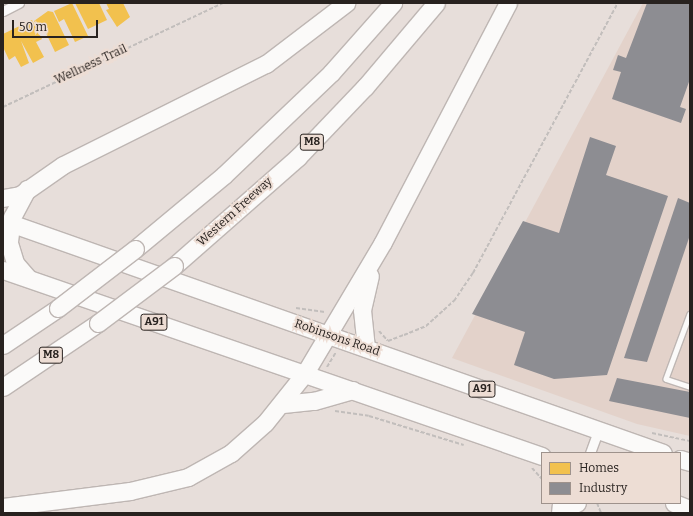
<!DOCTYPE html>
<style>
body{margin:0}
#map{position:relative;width:693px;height:516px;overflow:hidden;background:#e7deda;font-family:Bitter,serif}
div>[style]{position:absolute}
.built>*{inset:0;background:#e3d2ca}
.homes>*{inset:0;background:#f2c14e}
.industry>*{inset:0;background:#8d8d92}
.path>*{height:2px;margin-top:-1px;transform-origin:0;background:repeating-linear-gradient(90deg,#c2bebc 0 4px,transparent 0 6px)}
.roads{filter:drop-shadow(1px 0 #beb6b3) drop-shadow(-1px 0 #beb6b3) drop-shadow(0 1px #beb6b3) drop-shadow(0 -1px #beb6b3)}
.lane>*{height:4.5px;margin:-2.25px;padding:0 2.25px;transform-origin:2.25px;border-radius:2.25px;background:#fbfaf9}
.street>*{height:9px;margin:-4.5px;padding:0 4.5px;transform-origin:4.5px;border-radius:4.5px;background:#fbfaf9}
.highway>*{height:17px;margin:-8.5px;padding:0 8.5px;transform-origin:8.5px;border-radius:8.5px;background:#fbfaf9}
.bridges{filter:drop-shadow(1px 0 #beb6b3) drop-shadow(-1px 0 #beb6b3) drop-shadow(0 1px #beb6b3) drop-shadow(0 -1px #beb6b3)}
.highway-bridge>*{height:17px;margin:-8.5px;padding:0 8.5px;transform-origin:8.5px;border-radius:8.5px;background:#fbfaf9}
span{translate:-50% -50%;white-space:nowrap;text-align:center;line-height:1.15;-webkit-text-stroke:4px #edddd4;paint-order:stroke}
.shield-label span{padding:1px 3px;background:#edddd4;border:1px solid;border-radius:3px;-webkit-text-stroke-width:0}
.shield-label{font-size:11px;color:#28221f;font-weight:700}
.street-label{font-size:12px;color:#28221f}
.frame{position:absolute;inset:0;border:4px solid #28221f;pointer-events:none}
.legend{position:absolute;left:541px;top:452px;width:140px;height:52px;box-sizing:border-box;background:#edddd4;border:1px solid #9e928c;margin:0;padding:5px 7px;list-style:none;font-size:12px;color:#28221f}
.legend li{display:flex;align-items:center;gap:8px;height:20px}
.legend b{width:20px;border:1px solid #9e928c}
.scale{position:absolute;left:12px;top:20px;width:86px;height:18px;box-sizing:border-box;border:2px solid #28221f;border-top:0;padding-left:5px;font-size:12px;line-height:14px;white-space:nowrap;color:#28221f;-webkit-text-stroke:3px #edddd4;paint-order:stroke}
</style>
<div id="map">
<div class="built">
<div style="clip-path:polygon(643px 3px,690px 3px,690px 436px,637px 424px,452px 358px)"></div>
</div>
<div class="homes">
<div style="clip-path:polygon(72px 3px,88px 36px,75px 42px,64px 19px,59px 22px,54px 11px)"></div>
<div style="clip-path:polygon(75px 3px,99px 3px,107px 20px,88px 29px)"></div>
<div style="clip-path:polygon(100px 3px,123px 3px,130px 17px,117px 27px,106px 10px,109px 9px,106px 3px)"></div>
<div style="clip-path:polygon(48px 11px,53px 12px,69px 45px,55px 52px,44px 29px,40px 31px,34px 21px)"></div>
<div style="clip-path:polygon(32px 20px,42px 39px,36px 42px,44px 57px,33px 63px,21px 41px,29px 63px,21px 67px,15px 56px,9px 60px,3px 47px,3px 34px)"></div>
</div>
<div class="industry">
<div style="clip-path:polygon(647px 3px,690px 3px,690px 79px,680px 107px,686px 109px,681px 123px,612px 99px,621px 72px,613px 70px,618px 55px,626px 58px)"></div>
<div style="clip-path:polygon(590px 137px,616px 146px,606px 175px,668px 196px,607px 375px,554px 379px,514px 365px,525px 332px,472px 314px,523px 221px,559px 233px)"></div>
<div style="clip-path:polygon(678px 198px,690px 203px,690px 235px,647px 362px,624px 358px)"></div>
<div style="clip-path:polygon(617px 378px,690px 392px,690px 418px,609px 401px)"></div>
</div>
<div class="path">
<div style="left:3px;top:107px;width:243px;rotate:-25.3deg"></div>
<div style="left:296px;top:308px;width:29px;rotate:8deg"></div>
<div style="left:379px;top:331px;width:13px;rotate:48deg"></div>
<div style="left:388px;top:341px;width:17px;rotate:-21deg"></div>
<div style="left:404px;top:335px;width:24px;rotate:-22deg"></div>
<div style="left:426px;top:326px;width:38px;rotate:-42deg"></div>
<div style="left:454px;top:301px;width:34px;rotate:-56deg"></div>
<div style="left:473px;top:273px;width:306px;rotate:-61.8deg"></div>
<div style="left:327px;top:367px;width:17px;rotate:-59deg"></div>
<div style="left:335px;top:411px;width:34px;rotate:8deg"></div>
<div style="left:369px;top:416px;width:99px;rotate:17deg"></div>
<div style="left:652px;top:433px;width:39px;rotate:12deg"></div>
<div style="left:532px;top:468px;width:15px;rotate:48deg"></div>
<div style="left:597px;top:503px;width:11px;rotate:68deg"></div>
</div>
<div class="roads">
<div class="lane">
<div style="left:690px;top:314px;width:69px;rotate:110.3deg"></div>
<div style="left:666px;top:379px;width:25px;rotate:18deg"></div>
</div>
<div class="street">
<div style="left:3px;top:11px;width:18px;rotate:-27deg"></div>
<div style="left:590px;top:453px;width:23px;rotate:-70deg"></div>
</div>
<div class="highway">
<div style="left:27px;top:189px;width:32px;rotate:118deg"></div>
<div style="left:12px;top:217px;width:26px;rotate:97deg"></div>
<div style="left:9px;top:243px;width:21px;rotate:73deg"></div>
<div style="left:15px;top:263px;width:20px;rotate:49deg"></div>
<div style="left:3px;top:198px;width:17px;rotate:-10deg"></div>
<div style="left:20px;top:195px;width:52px;rotate:-34.9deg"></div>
<div style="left:63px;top:165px;width:227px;rotate:-26.5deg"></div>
<div style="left:266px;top:64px;width:101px;rotate:-37.3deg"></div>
<div style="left:10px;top:223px;width:692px;rotate:19.4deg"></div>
<div style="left:135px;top:249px;width:116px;rotate:-39.7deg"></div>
<div style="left:224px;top:175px;width:148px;rotate:-43.6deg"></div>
<div style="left:331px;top:73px;width:94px;rotate:-48.5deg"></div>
<div style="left:174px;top:266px;width:165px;rotate:-41.3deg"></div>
<div style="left:298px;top:157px;width:97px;rotate:-46.3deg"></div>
<div style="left:365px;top:87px;width:110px;rotate:-49.8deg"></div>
<div style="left:3px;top:270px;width:570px;rotate:19.04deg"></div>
<div style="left:3px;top:345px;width:66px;rotate:-33.9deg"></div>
<div style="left:366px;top:348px;width:38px;rotate:-96deg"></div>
<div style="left:362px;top:310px;width:35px;rotate:-77deg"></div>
<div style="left:3px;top:387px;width:115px;rotate:-34deg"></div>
<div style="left:283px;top:404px;width:31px;rotate:-6deg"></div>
<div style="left:314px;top:401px;width:40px;rotate:-16deg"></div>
<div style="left:680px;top:459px;width:10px;rotate:17deg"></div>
<div style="left:674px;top:503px;width:17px;rotate:21deg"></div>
<div style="left:570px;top:505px;width:7px;rotate:-16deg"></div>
<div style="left:3px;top:507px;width:128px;rotate:-7.2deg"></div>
<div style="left:130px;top:491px;width:60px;rotate:-13.6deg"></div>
<div style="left:188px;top:477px;width:49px;rotate:-29.2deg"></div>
<div style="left:231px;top:453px;width:45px;rotate:-41.4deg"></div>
<div style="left:265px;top:423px;width:64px;rotate:-51.3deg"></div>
<div style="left:305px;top:373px;width:152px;rotate:-59.2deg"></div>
<div style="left:383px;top:242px;width:270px;rotate:-62.4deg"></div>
<div style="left:560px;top:513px;width:10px;rotate:-84deg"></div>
</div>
</div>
<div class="bridges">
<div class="highway-bridge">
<div style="left:58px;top:308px;width:97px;rotate:-37.5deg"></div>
<div style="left:98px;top:323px;width:95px;rotate:-36.9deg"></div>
</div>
</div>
<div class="shield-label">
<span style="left:312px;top:142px">M8</span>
<span style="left:154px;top:322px">A91</span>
<span style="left:51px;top:355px">M8</span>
<span style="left:482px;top:389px">A91</span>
</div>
<div class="street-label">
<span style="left:91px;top:65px;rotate:-25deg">Wellness Trail</span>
<span style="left:235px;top:212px;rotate:-42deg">Western Freeway</span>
<span style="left:337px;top:338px;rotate:19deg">Robinsons Road</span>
</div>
<div class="frame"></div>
<ul class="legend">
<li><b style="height:11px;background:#f2c14e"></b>Homes</li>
<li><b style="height:11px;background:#8d8d92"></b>Industry</li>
</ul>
<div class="scale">50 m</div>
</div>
